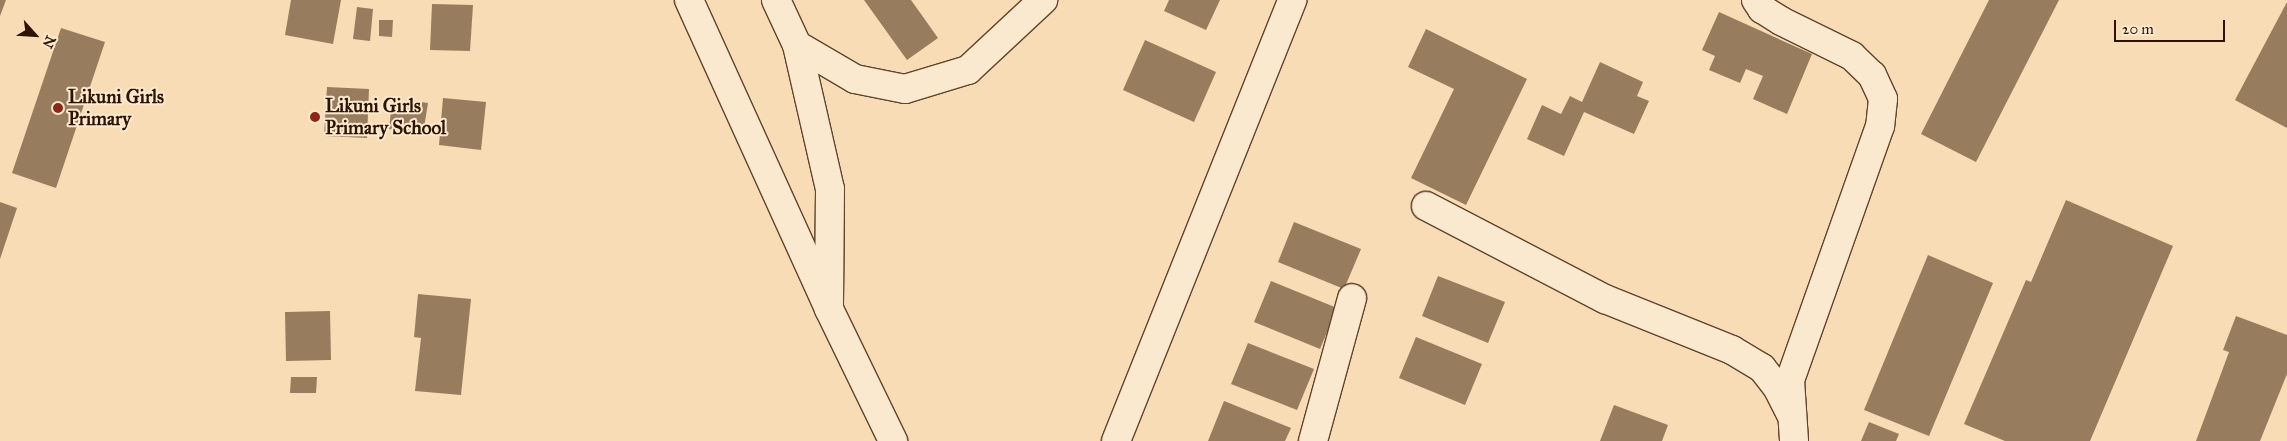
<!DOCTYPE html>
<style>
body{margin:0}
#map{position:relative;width:2287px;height:441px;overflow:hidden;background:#f7dcb5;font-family:"IM FELL Great Primer",serif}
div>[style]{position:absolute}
.building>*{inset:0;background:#977c5e}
.roads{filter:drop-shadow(1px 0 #60452d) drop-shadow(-1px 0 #60452d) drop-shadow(0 1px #60452d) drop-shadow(0 -1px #60452d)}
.street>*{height:28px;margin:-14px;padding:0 14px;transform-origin:14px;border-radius:14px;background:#fae8cf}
.secondary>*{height:28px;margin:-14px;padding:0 14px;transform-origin:14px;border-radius:14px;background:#fae8cf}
.dots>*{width:14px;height:14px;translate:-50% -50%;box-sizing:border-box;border:2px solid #fae8cf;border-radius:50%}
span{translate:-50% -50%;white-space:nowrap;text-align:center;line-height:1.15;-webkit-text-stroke:4px #fae8cf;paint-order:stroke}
.poi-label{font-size:19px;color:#2e1300;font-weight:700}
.left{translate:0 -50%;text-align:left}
.north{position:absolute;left:10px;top:10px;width:50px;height:50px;-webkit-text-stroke:4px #fae8cf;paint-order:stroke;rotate:116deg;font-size:14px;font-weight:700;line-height:20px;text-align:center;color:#2e1300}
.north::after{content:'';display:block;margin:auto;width:18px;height:22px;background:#2e1300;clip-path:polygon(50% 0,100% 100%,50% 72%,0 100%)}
.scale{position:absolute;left:2114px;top:20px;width:111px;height:22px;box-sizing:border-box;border:2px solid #2e1300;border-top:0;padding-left:6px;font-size:15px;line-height:18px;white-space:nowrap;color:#2e1300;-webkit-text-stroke:4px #fae8cf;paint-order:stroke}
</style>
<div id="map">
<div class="building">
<div style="clip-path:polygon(0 0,6px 0,0 16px)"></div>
<div style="clip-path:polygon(291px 0,341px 0,333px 44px,285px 35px)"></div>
<div style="clip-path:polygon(864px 0,911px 0,938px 38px,907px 60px)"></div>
<div style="clip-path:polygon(1169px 0,1220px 0,1206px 30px,1164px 11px)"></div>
<div style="clip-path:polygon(1989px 0,2059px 0,1976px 162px,1921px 134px)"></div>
<div style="clip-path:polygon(2287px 2px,2287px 128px,2235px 100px)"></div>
<div style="clip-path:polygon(432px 4px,473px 5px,470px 51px,430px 50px)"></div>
<div style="clip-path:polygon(357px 7px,373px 9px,370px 41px,353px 39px)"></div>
<div style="clip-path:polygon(1719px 12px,1812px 54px,1787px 114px,1753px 99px,1763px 76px,1746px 69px,1740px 83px,1709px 70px,1715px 56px,1702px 50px)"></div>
<div style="clip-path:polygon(379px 20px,393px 20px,392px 37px,379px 36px)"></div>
<div style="clip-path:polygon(61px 28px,105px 42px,56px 188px,12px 173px)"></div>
<div style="clip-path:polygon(1426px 29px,1527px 79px,1466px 205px,1411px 178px,1454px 89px,1408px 67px)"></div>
<div style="clip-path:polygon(1145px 40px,1216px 72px,1194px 122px,1123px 90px)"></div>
<div style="clip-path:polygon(1600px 62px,1643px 82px,1637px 96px,1649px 101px,1634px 134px,1584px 112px,1564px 156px,1527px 139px,1542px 105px,1561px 114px,1570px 96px,1582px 102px)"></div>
<div style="clip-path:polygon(327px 87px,369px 89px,367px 138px,324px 136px)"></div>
<div style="clip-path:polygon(443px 98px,486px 102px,481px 150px,439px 145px)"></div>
<div style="clip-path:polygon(408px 100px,428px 103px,423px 134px,389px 129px,391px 111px,406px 113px)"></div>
<div style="clip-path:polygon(2066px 200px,2173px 246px,2090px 441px,2005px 441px,1964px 424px,2026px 280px,2031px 282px)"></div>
<div style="clip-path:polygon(0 202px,17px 208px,0 259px)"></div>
<div style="clip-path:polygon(1294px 222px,1361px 249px,1344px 289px,1278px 262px)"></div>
<div style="clip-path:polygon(1928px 255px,1993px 283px,1929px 436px,1864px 410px)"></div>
<div style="clip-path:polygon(1438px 276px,1505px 302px,1488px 343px,1422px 316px)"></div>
<div style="clip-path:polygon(1271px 281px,1337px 308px,1320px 349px,1254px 322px)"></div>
<div style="clip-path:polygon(418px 294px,471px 299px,461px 395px,415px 391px,421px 338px,414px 337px)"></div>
<div style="clip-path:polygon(330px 311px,331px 360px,286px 361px,285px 312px)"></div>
<div style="clip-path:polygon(2236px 316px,2287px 335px,2287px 374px,2260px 441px,2196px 441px,2229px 352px,2223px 350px)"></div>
<div style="clip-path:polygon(1416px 337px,1482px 364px,1465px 405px,1399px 378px)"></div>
<div style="clip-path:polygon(1248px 343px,1314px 369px,1297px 410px,1231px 384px)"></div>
<div style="clip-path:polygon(291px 377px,317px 377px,316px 393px,290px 393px)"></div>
<div style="clip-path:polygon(1224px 401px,1291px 428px,1285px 441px,1208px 441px)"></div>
<div style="clip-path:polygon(1614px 405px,1668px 425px,1662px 441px,1600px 441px)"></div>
<div style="clip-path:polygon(1869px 422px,1899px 434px,1896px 441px,1861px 441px)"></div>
</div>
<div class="roads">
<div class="street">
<div style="left:776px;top:0;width:50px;rotate:65deg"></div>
<div style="left:797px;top:45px;width:148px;rotate:77.1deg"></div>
<div style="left:830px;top:189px;width:120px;rotate:90.5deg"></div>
<div style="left:1756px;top:0;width:11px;rotate:56deg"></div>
<div style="left:1762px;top:9px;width:22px;rotate:32deg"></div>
<div style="left:1781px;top:21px;width:79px;rotate:26.2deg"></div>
<div style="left:1852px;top:56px;width:28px;rotate:44deg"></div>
<div style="left:1872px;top:75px;width:26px;rotate:65deg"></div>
<div style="left:1883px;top:99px;width:27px;rotate:96deg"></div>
<div style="left:1880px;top:126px;width:269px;rotate:109.5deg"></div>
<div style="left:1790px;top:380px;width:61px;rotate:86.2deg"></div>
<div style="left:797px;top:45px;width:67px;rotate:30.4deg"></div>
<div style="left:855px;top:79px;width:51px;rotate:11.3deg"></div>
<div style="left:905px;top:89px;width:66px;rotate:-16.8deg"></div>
<div style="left:968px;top:70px;width:103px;rotate:-43deg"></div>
<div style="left:1426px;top:206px;width:202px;rotate:27.5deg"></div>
<div style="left:1605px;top:299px;width:137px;rotate:21.9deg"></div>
<div style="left:1732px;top:350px;width:35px;rotate:31deg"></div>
<div style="left:1762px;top:368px;width:24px;rotate:52deg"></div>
<div style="left:1777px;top:387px;width:29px;rotate:63deg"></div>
<div style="left:1116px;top:441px;width:475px;rotate:-68.2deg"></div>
<div style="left:1313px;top:441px;width:148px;rotate:-74.7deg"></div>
</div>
<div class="secondary">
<div style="left:689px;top:0;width:339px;rotate:65.6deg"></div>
<div style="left:829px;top:309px;width:147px;rotate:64.1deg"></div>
</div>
</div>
<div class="dots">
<div style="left:58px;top:108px;background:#8f2418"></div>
<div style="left:315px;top:117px;background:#8f2418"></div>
</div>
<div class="poi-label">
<span class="left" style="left:68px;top:108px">Likuni Girls<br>Primary</span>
<span class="left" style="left:325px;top:117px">Likuni Girls<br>Primary School</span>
</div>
<div class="north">N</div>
<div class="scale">20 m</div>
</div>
